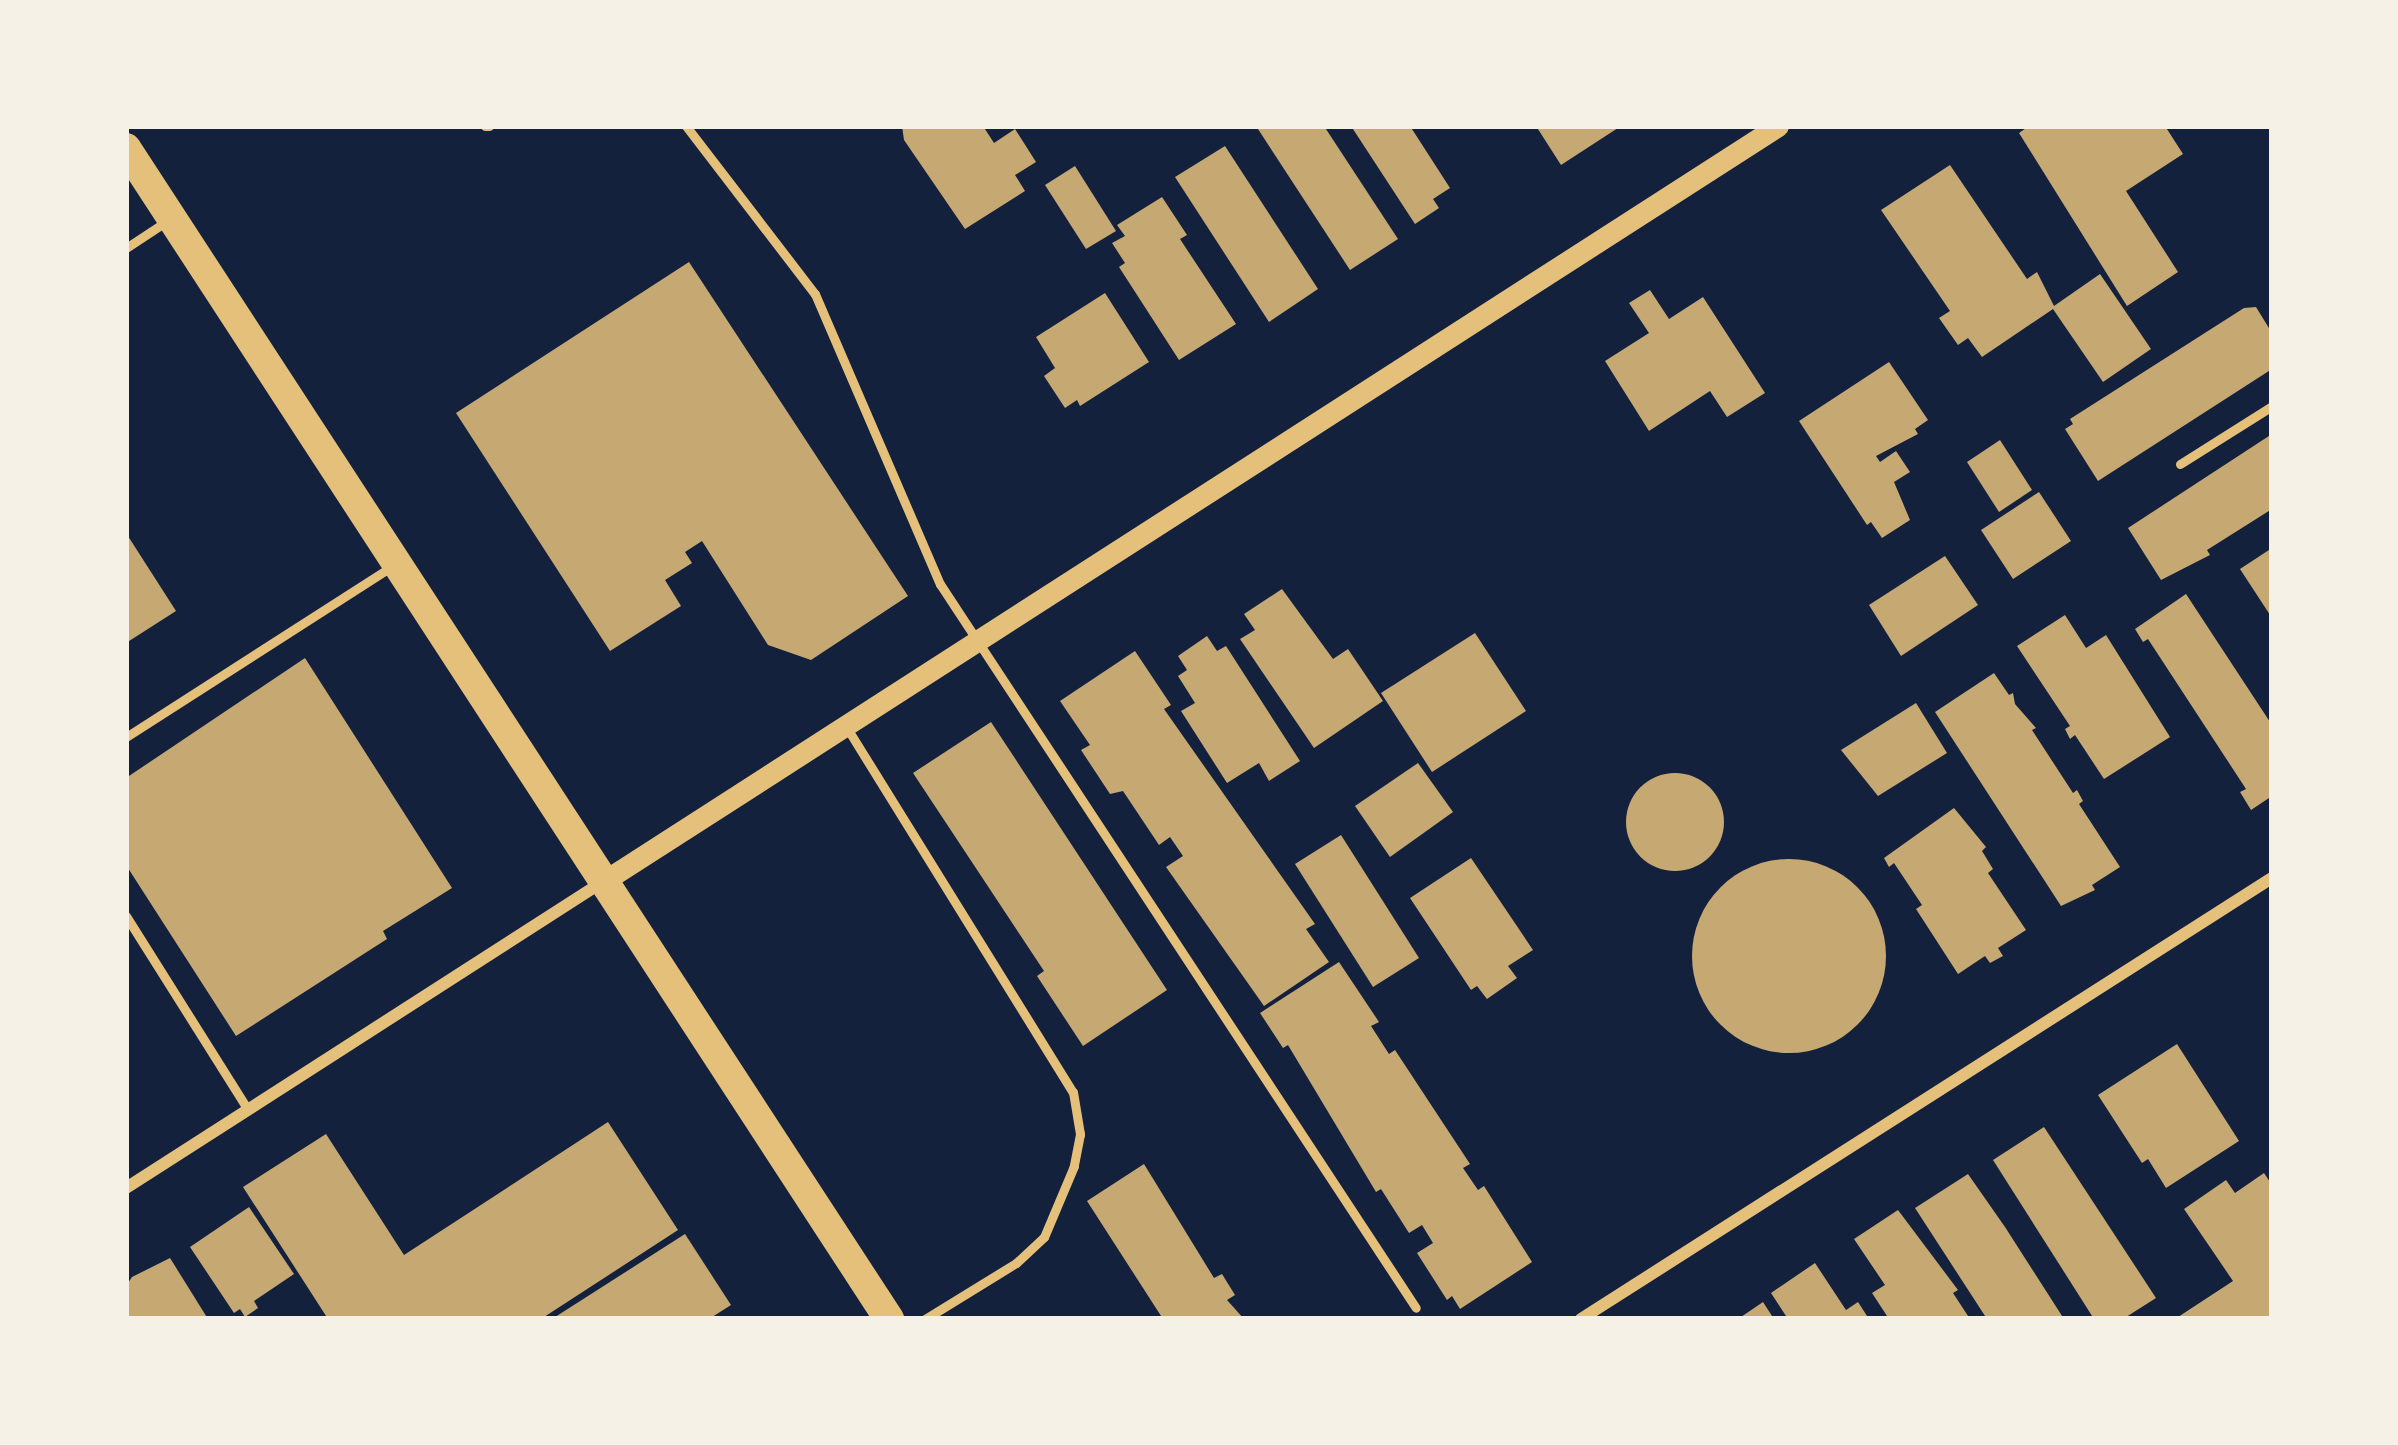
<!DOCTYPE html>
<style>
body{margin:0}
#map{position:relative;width:2398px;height:1445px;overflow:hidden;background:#14213d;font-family:"Open Sans",sans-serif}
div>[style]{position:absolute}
.building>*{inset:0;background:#c6a872}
.round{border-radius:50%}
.service>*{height:9px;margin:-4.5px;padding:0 4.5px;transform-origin:4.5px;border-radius:4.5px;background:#e5c07b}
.minor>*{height:12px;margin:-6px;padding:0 6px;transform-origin:6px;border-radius:6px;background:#e5c07b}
.tertiary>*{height:21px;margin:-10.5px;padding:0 10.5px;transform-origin:10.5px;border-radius:10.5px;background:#e5c07b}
.primary>*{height:30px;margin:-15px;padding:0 15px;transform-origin:15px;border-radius:15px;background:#e5c07b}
span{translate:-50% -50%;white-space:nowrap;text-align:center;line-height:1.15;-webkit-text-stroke:9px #f6f1e7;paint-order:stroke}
.frame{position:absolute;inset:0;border:129px solid #f6f1e7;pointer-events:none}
</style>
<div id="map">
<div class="building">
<div style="clip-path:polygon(902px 126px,983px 126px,994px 143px,1015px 129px,1036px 162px,1015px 175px,1025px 191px,965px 229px,904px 140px)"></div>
<div style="clip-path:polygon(1256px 126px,1324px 126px,1398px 239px,1350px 270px)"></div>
<div style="clip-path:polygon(1351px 126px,1410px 126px,1450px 188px,1433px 199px,1439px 208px,1415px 224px)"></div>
<div style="clip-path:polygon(1536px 126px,1621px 126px,1561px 165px)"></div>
<div style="clip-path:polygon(2029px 126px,2165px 126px,2183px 154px,2126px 191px,2178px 272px,2127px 306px,2019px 133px)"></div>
<div style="clip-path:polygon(1225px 146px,1318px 289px,1269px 322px,1175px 177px)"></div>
<div style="clip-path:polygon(1950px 165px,2027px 279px,2037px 272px,2054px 306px,2100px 274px,2151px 349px,2103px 382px,2053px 309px,1982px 357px,1968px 338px,1958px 345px,1939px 318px,1950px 311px,1881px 210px)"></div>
<div style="clip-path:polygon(1075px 166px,1116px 231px,1086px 249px,1045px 185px)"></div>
<div style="clip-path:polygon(1162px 197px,1187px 235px,1180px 239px,1236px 324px,1179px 360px,1119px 267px,1125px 263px,1112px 243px,1125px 236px,1117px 225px)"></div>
<div style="clip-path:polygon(689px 262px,908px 596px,811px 660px,768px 645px,702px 541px,685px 552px,692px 563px,665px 580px,681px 606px,610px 651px,456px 413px)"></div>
<div style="clip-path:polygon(1650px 290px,1669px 319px,1703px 297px,1765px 393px,1727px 417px,1710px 391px,1649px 431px,1605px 361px,1649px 333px,1629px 303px)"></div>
<div style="clip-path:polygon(1105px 293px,1149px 362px,1080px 406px,1077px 400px,1065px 408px,1044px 376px,1055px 368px,1036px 337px)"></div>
<div style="clip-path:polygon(2256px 307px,2272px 333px,2272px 369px,2098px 481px,2065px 429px,2073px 424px,2070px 419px,2244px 308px)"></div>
<div style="clip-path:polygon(1889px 362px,1928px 420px,1915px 429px,1918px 434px,1876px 456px,1880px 462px,1896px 451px,1910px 472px,1894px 482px,1910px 520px,1882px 538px,1871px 522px,1867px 525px,1799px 421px)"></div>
<div style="clip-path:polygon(2272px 434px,2272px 509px,2207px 550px,2210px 555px,2161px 580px,2128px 528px)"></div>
<div style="clip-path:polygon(2000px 440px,2032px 490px,1999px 512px,1967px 462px)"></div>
<div style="clip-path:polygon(2039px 492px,2071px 541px,2013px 579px,1981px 530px)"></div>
<div style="clip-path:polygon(126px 533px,176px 611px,126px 643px)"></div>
<div style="clip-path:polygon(2272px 548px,2272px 618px,2240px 569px)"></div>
<div style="clip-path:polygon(1945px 556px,1978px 605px,1901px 656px,1869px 605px)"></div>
<div style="clip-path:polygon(1282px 589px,1333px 659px,1348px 649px,1383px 701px,1314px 748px,1240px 639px,1255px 630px,1244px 614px)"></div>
<div style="clip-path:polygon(2186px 594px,2272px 725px,2272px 796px,2251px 810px,2240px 792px,2246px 789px,2148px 639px,2143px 642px,2135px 629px)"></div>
<div style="clip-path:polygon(2065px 615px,2086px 648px,2106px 635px,2170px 737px,2104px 779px,2075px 735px,2070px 739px,2065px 729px,2070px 726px,2017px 646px)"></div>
<div style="clip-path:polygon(1475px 633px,1526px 711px,1432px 772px,1381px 693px)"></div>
<div style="clip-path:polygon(1207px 636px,1217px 651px,1226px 646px,1300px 761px,1269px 781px,1259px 763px,1227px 783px,1181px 711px,1195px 703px,1178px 676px,1187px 670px,1178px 656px)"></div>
<div style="clip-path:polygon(1135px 651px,1171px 705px,1164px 709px,1315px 924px,1306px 929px,1329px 962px,1264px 1006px,1166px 867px,1183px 856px,1170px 837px,1159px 845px,1123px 791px,1110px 794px,1081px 750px,1090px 745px,1060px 701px)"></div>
<div style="clip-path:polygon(305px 658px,452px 888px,383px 931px,387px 939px,236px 1036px,126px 865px,126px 778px)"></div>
<div style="clip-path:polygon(1994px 673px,2009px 695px,2013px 693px,2015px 704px,2036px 728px,2032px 730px,2073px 793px,2077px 790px,2083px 801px,2079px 804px,2120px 867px,2092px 885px,2095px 890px,2061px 906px,1935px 712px)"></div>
<div style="clip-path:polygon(1916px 703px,1947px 753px,1878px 796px,1841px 750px)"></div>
<div style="clip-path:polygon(991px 722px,1167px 990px,1083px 1046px,1037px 976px,1044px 971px,913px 773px)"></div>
<div style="clip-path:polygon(1418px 763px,1453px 812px,1390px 857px,1355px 806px)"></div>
<div class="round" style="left:1626px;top:773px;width:98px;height:98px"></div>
<div style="clip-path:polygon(1954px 808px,1986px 847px,1982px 851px,1993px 869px,1988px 873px,2026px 930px,1998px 948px,2003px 956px,1990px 963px,1985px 956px,1958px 974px,1916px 909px,1922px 905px,1894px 863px,1889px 867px,1884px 858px)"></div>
<div style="clip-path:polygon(1341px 835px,1419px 958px,1373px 987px,1295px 864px)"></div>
<div style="clip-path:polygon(1471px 858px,1533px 950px,1508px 966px,1517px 978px,1487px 999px,1477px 986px,1471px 990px,1410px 898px)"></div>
<div class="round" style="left:1692px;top:859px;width:194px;height:194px"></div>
<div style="clip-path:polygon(1339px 962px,1379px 1022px,1371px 1026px,1389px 1054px,1395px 1050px,1470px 1164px,1463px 1168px,1478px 1190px,1484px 1186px,1532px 1262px,1460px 1309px,1452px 1296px,1447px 1300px,1417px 1253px,1433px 1243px,1422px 1225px,1409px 1233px,1381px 1189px,1376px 1192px,1288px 1045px,1283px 1048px,1260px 1013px)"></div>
<div style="clip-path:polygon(2177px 1044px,2239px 1141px,2166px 1188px,2148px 1159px,2142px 1163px,2098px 1095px)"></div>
<div style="clip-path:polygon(608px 1122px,678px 1230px,541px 1319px,328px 1319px,243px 1187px,326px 1134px,404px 1255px)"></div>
<div style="clip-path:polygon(2044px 1127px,2156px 1298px,2123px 1319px,2094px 1319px,1993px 1160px)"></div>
<div style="clip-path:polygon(1144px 1164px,1214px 1278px,1222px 1274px,1235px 1295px,1227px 1300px,1244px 1319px,1163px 1319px,1087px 1201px)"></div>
<div style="clip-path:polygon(2264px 1173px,2272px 1185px,2272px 1319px,2175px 1319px,2233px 1281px,2184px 1209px,2226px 1180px,2235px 1193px)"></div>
<div style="clip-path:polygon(1968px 1174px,2005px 1227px,2064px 1319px,1987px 1319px,1915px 1208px)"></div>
<div style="clip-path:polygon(249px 1207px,294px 1274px,254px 1301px,258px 1308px,245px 1317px,240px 1309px,234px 1313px,190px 1247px)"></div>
<div style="clip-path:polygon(1898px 1210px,1958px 1290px,1953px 1293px,1970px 1319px,1889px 1319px,1872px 1293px,1885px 1285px,1854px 1239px)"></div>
<div style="clip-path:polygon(685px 1234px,731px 1305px,709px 1319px,552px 1319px)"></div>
<div style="clip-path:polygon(170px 1258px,208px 1319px,126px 1319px,126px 1286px,132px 1277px)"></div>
<div style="clip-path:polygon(1815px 1263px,1846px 1310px,1858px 1302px,1869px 1319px,1788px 1319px,1771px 1293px)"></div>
<div style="clip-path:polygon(1763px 1302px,1774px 1319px,1738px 1319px)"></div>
</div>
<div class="service">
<div style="left:485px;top:126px;width:4px"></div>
<div style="left:686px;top:126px;width:212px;rotate:52.5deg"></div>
<div style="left:815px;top:294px;width:316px;rotate:66.7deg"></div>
<div style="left:940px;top:584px;width:866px;rotate:56.68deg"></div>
<div style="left:126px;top:248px;width:49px;rotate:-33.4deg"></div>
<div style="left:2180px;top:464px;width:109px;rotate:-32.2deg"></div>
<div style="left:847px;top:728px;width:428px;rotate:58.2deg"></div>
<div style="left:1073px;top:1092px;width:43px;rotate:80.5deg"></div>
<div style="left:1080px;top:1134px;width:33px;rotate:101deg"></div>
<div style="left:1074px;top:1166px;width:77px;rotate:112.9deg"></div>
<div style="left:1044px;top:1237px;width:38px;rotate:137deg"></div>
<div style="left:1016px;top:1263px;width:107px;rotate:148.4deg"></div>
<div style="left:126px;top:737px;width:318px;rotate:-32.7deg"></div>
<div style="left:126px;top:916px;width:229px;rotate:57.8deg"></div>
</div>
<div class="minor">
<div style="left:126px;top:1188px;width:568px;rotate:-32.71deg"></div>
<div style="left:1581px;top:1319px;width:820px;rotate:-32.55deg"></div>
</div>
<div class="tertiary">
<div style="left:604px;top:881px;width:1396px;rotate:-32.75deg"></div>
</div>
<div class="primary">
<div style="left:126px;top:148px;width:1398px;rotate:56.91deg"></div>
</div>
<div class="frame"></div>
</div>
